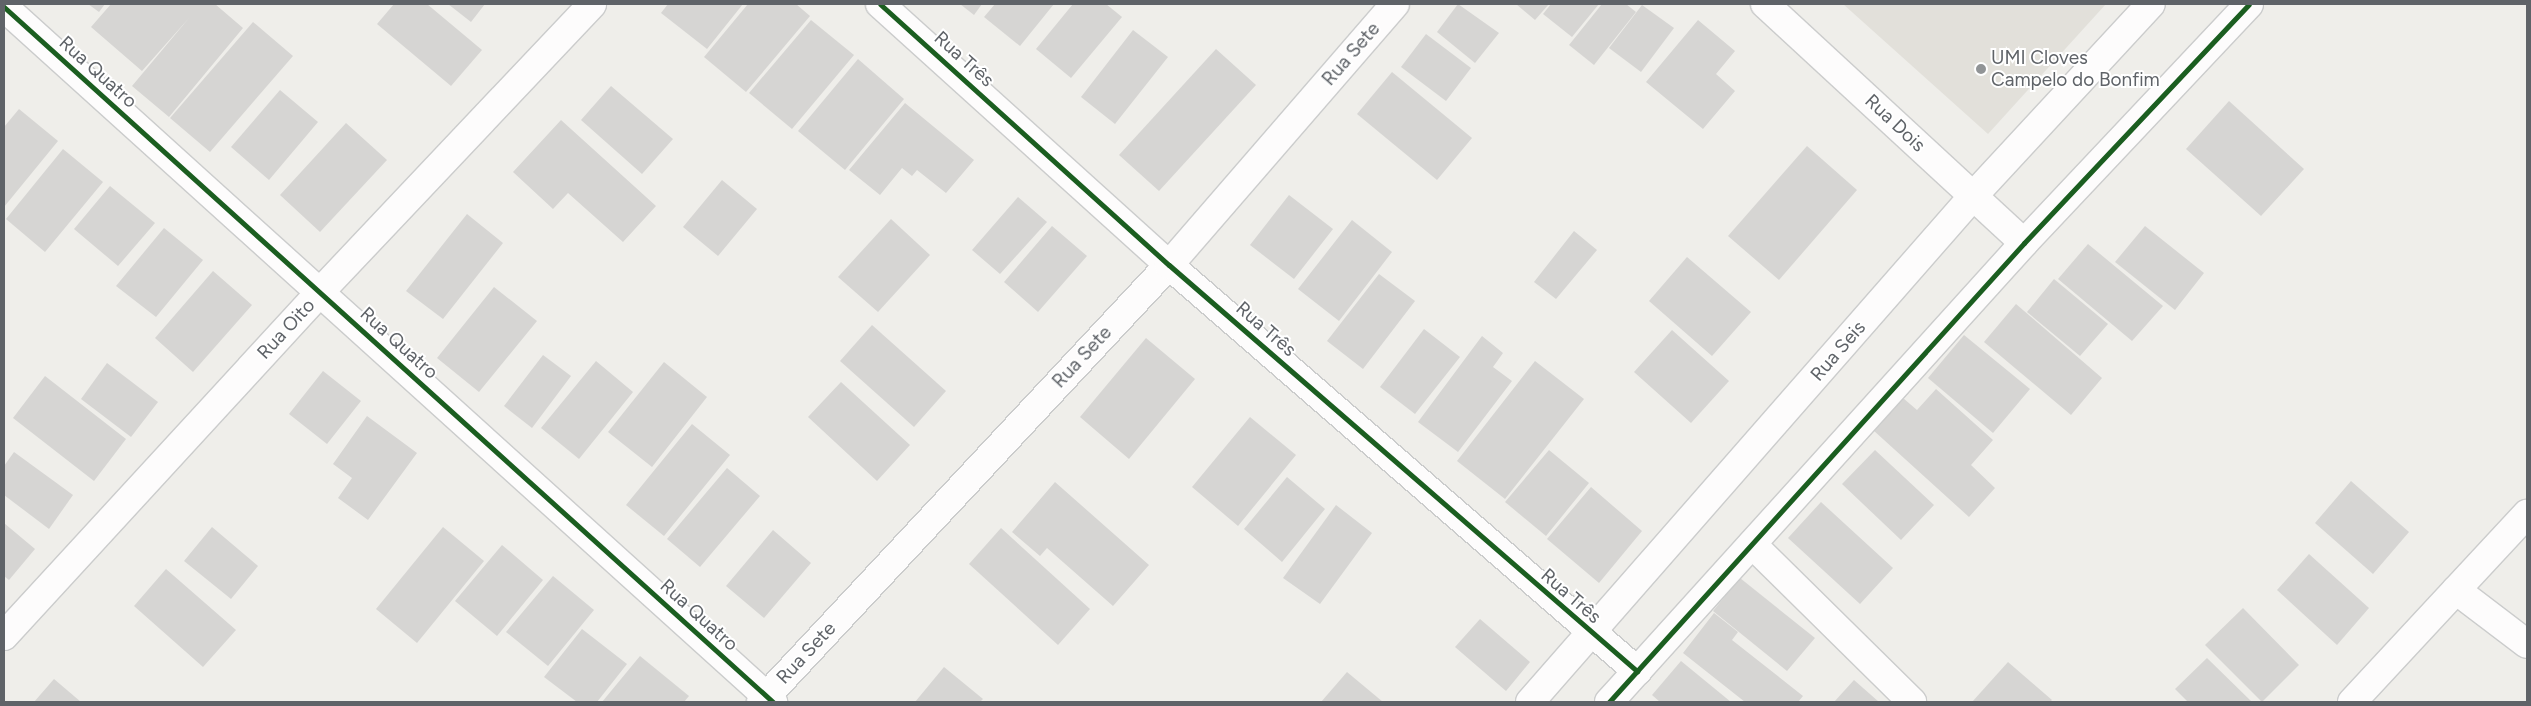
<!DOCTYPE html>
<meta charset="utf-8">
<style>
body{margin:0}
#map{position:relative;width:2531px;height:706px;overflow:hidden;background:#efeeea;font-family:Figtree,sans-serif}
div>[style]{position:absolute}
.education>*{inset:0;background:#e2e0da}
.building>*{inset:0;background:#d6d5d3}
.roads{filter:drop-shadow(1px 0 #cbcccc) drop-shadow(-1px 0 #cbcccc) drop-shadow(0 1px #cbcccc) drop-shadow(0 -1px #cbcccc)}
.minor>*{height:28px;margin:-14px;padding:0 14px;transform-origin:14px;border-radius:14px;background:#fdfcfc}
.cycleway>*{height:5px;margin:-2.5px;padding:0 2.5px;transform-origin:2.5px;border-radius:2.5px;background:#1b5e20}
.dots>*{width:14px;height:14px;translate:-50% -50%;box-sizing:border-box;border:2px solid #fff;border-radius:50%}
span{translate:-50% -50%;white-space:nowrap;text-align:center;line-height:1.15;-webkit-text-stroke:4px #fff;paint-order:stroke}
.street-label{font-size:19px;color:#5f6368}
.poi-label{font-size:19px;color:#5f6368}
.left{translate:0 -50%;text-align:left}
.frame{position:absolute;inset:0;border:5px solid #5f6368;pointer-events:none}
</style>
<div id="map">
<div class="education">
<div style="clip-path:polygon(1843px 4px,2106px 4px,1988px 134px)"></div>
</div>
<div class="building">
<div style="clip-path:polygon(88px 4px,105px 4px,99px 12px)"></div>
<div style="clip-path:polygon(111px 4px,215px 4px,243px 28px,169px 117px,132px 86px,189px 18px,142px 71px,91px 27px)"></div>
<div style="clip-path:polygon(394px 4px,427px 4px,482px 50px,451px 86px,377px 24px)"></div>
<div style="clip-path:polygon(448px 4px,485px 4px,471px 22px)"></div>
<div style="clip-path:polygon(668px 4px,743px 4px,707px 49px,661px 13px)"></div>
<div style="clip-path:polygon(748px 4px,796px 4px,810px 16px,746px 92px,704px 57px)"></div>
<div style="clip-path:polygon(960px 4px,982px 4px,974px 15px)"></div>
<div style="clip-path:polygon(995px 4px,1054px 4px,1020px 46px,984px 17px)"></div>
<div style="clip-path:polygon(1073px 4px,1106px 4px,1122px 17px,1071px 78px,1036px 49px)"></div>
<div style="clip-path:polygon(1458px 4px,1499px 33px,1475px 63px,1437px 32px)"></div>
<div style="clip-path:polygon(1516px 4px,1549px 4px,1535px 20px)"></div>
<div style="clip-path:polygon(1551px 4px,1599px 4px,1572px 37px,1543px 14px)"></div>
<div style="clip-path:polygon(1602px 4px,1626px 4px,1636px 12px,1594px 65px,1569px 45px)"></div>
<div style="clip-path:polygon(1642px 5px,1674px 28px,1641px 72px,1609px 48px)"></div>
<div style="clip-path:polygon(811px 20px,854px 55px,792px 129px,749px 93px)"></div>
<div style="clip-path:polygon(1698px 20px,1735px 51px,1716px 74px,1735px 91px,1703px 129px,1646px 82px)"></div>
<div style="clip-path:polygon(253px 22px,293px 56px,210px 152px,170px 118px)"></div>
<div style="clip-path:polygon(1133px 30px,1168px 57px,1115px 124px,1081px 97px)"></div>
<div style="clip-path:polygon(1426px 34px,1471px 68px,1446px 101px,1401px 67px)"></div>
<div style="clip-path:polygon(1216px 49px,1256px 85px,1159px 191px,1119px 155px)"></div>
<div style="clip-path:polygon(858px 59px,904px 99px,845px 170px,798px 131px)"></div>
<div style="clip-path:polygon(1392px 72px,1472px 138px,1437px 180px,1357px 114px)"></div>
<div style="clip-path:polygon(611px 86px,673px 139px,642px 174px,581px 120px)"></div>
<div style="clip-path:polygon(280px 90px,318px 122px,269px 180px,231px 147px)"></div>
<div style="clip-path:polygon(2229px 101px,2304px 169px,2261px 216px,2186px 149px)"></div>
<div style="clip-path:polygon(905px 103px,974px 160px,946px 193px,917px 170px,912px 176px,902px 168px,880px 195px,849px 170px)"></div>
<div style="clip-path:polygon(19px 109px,58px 141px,4px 207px,4px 127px)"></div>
<div style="clip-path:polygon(561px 120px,656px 206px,623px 242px,568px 193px,553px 209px,513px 172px)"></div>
<div style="clip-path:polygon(346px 123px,387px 160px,320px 232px,280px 195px)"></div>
<div style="clip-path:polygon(1807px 146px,1857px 190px,1779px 280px,1728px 236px)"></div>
<div style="clip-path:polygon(63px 149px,103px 182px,45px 252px,6px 219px)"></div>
<div style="clip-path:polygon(722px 180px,757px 209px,718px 256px,683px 227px)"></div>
<div style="clip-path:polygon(110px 186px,155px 223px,118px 266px,74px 229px)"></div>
<div style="clip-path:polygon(1289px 195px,1333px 229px,1294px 279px,1250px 245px)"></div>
<div style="clip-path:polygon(1018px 197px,1047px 222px,1000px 274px,972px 250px)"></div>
<div style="clip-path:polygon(467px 214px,503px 243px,443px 319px,406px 291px)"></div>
<div style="clip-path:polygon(891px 219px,930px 255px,878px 312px,838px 277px)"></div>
<div style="clip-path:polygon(1352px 220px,1392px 252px,1339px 321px,1298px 289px)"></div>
<div style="clip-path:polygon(1052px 226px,1087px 256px,1038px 312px,1004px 282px)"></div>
<div style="clip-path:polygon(2145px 226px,2204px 273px,2175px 310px,2115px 262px)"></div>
<div style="clip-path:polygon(164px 228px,203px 260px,156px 317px,116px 286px)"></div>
<div style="clip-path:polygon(1574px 231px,1597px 250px,1556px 299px,1534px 282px)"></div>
<div style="clip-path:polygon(2088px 244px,2163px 306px,2132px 341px,2058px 279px)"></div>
<div style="clip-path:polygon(1687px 257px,1751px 312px,1712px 356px,1649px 301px)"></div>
<div style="clip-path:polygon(213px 271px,252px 305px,193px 372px,155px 338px)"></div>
<div style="clip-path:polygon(1379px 274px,1415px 301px,1363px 369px,1327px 341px)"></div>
<div style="clip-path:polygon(2054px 279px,2108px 324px,2080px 356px,2027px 312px)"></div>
<div style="clip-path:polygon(494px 287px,537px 321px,479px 392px,437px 358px)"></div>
<div style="clip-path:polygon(2016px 304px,2102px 378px,2071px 415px,1984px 342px)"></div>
<div style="clip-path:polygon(872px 325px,946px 391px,914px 427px,840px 361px)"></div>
<div style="clip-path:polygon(1424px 329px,1460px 357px,1415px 414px,1380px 387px)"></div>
<div style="clip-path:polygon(1672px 330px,1729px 381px,1691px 423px,1634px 372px)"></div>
<div style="clip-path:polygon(1964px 335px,2030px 389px,1993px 433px,1928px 378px)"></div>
<div style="clip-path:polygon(1482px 336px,1503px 353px,1493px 367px,1512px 381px,1458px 452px,1418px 422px)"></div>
<div style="clip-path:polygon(1146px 338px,1195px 379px,1129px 459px,1080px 417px)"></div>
<div style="clip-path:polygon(543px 355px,571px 376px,532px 428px,504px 406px)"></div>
<div style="clip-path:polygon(596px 361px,633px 392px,579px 459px,541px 428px)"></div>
<div style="clip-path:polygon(1535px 361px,1584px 399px,1505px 499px,1457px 461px)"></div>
<div style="clip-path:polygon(664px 362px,707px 397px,652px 467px,608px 432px)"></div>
<div style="clip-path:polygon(107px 363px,158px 402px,131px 437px,81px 399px)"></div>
<div style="clip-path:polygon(323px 371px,361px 401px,327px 444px,289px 414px)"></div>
<div style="clip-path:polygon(45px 376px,126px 439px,94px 481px,13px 418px)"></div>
<div style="clip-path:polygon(841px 382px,910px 445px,877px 481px,808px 417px)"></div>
<div style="clip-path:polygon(1936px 389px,1993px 440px,1971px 465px,1995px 488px,1969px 517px,1873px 430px,1903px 398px,1917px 410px)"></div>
<div style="clip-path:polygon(367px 416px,417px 453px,368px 520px,338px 498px,352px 478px,333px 464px)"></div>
<div style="clip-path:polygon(1250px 417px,1296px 455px,1238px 526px,1192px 487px)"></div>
<div style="clip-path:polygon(692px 424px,730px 455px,664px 536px,626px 505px)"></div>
<div style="clip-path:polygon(1549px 450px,1589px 483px,1546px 536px,1505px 502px)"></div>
<div style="clip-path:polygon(1875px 450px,1934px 505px,1901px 540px,1842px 484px)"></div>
<div style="clip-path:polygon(14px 452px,73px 495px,49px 529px,4px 495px,4px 466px)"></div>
<div style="clip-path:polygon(727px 468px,760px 496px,700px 567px,667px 539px)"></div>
<div style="clip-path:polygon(1287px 477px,1325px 509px,1282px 562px,1244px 529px)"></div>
<div style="clip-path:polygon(2351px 481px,2409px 532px,2373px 574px,2315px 523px)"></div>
<div style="clip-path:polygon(1055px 482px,1149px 565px,1113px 606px,1047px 548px,1040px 556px,1012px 532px)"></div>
<div style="clip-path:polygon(1591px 487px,1642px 531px,1599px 583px,1547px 539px)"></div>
<div style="clip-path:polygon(1821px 502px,1893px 568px,1860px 604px,1788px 538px)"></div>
<div style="clip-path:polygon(1336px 505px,1372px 533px,1320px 604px,1283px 578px)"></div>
<div style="clip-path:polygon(4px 523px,35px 549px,9px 580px,4px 576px)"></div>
<div style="clip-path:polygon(212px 527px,258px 566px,231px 599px,184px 561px)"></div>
<div style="clip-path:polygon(443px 527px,484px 561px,417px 643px,376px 609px)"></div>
<div style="clip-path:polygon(1001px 528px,1090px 609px,1058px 645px,969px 564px)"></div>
<div style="clip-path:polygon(773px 530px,811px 563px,764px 618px,726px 586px)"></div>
<div style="clip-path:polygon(502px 545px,543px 580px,497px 636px,455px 601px)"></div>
<div style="clip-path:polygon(2309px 554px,2369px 608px,2337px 645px,2277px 590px)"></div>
<div style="clip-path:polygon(166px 569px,236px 630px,203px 667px,134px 606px)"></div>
<div style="clip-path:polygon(553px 576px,594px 610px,548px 666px,506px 632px)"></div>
<div style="clip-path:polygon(1740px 578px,1815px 638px,1787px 671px,1713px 611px)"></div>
<div style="clip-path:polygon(2243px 608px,2299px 665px,2262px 702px,2205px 645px)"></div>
<div style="clip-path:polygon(1714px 613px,1738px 632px,1732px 640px,1803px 696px,1798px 702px,1745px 702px,1683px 653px)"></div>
<div style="clip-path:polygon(1480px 619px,1530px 662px,1506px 691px,1455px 647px)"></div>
<div style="clip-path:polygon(582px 629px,627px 664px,597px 702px,577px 702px,544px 677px)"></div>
<div style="clip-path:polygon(640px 656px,689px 696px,684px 702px,602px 702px)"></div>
<div style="clip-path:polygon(2207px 658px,2252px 702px,2188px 702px,2175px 689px)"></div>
<div style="clip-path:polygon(1681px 661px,1731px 702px,1660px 702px,1652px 695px)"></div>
<div style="clip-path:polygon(2008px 662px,2052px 700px,2050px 702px,1972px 702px)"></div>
<div style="clip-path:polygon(944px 667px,983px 699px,980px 702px,915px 702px)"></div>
<div style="clip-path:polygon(1347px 672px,1383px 702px,1321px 702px)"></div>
<div style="clip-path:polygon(54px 679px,81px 702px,34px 702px)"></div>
<div style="clip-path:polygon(1854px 680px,1879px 702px,1834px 702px)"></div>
</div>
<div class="roads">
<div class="minor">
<div style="left:880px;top:4px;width:389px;rotate:42.1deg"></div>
<div style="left:1169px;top:265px;width:620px;rotate:40.94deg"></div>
<div style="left:1765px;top:4px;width:352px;rotate:42.7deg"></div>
<div style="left:4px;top:7px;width:1037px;rotate:42.11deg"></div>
<div style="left:1752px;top:544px;width:225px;rotate:44.6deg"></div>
<div style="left:2456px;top:590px;width:89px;rotate:37.3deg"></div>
<div style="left:4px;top:636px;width:467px;rotate:-47.4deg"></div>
<div style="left:320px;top:292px;width:396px;rotate:-46.6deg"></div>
<div style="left:761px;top:702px;width:598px;rotate:-46.97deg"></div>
<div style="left:1169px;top:265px;width:345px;rotate:-49.1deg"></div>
<div style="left:1530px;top:702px;width:674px;rotate:-48.79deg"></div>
<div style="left:1974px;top:195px;width:260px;rotate:-47.2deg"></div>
<div style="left:1609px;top:702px;width:619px;rotate:-47.88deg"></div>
<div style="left:2024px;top:243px;width:328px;rotate:-46.7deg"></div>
<div style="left:2352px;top:702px;width:257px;rotate:-47.1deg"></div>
</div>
</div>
<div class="cycleway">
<div style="left:880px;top:4px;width:389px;rotate:42.1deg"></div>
<div style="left:1169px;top:265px;width:620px;rotate:40.94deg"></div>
<div style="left:4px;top:7px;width:1037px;rotate:42.11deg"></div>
<div style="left:1609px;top:702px;width:619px;rotate:-47.88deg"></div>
<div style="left:2024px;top:243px;width:328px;rotate:-46.7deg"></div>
</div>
<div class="dots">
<div style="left:1981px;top:69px;background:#919496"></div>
</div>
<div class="street-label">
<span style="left:1351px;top:54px;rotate:-49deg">Rua Sete</span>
<span style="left:964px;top:59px;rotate:42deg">Rua Três</span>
<span style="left:98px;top:72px;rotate:42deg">Rua Quatro</span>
<span style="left:1895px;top:123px;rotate:43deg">Rua Dois</span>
<span style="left:286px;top:329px;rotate:-47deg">Rua Oito</span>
<span style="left:1266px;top:329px;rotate:41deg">Rua Três</span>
<span style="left:399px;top:343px;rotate:42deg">Rua Quatro</span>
<span style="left:1838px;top:351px;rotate:-49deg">Rua Seis</span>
<span style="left:1082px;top:357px;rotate:-47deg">Rua Sete</span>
<span style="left:1571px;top:596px;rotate:41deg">Rua Três</span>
<span style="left:699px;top:615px;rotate:42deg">Rua Quatro</span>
<span style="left:806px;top:653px;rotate:-47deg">Rua Sete</span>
</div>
<div class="poi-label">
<span class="left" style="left:1991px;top:69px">UMI Cloves<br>Campelo do Bonfim</span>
</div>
<div class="frame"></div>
</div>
